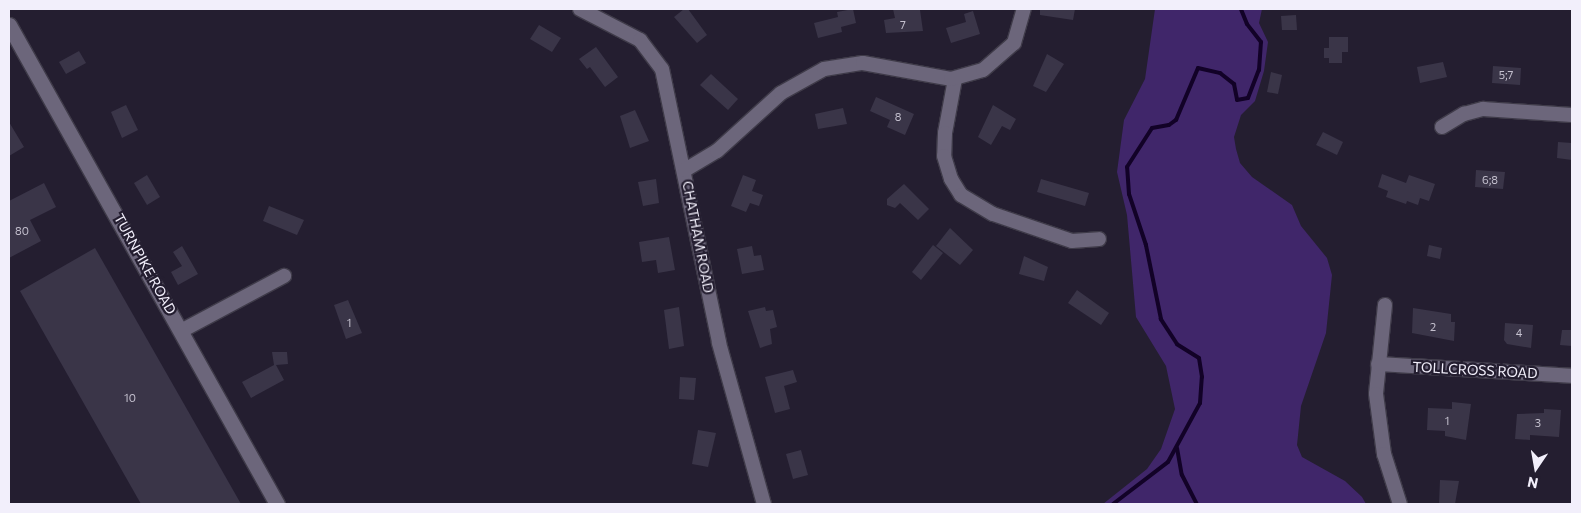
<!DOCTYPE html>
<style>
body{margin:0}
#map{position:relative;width:1581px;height:513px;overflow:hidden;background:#241e30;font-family:Commissioner,sans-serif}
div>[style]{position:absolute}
.green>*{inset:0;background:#40266a}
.stream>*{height:4px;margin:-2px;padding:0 2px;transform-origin:2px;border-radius:2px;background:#120227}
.building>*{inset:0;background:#3a3548}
.roads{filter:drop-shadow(1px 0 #3f3b49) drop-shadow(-1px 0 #3f3b49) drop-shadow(0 1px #3f3b49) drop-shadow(0 -1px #3f3b49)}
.minor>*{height:14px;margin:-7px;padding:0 7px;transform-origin:7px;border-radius:7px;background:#6c667b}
.secondary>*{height:15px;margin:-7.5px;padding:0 7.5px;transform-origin:7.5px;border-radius:7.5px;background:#6c667b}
span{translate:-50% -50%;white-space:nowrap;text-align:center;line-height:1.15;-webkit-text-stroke:4.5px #241e30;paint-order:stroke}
.number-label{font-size:11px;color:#c4c0ce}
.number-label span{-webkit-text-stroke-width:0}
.street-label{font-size:14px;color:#f2effb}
.frame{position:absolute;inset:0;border:10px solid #f2effb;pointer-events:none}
.north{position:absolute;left:1511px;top:443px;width:50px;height:50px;-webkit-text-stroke:4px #241e30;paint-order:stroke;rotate:192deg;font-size:14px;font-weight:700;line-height:20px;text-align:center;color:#f2effb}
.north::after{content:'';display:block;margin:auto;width:18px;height:22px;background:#f2effb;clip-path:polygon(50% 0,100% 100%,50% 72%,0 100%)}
</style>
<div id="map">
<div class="green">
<div style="clip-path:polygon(1155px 9px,1262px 9px,1259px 23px,1268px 42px,1264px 71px,1255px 101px,1241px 115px,1234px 137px,1236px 149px,1240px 163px,1252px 177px,1292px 205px,1301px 226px,1327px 258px,1332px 275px,1326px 333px,1301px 406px,1297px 445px,1302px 457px,1345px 481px,1362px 497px,1366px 504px,1103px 504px,1147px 469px,1161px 449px,1175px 409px,1166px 366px,1136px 317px,1127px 215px,1117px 172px,1124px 120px,1145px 79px)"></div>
</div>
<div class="stream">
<div style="left:1177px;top:448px;width:27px;rotate:80deg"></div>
<div style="left:1182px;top:475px;width:33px;rotate:63deg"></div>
<div style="left:1113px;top:504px;width:69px;rotate:-37.4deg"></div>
<div style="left:1168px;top:462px;width:67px;rotate:-61.5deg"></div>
<div style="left:1200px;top:403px;width:26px;rotate:-86deg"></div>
<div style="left:1202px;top:377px;width:19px;rotate:-99deg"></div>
<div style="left:1199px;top:358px;width:26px;rotate:-148deg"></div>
<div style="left:1177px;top:344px;width:30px;rotate:-123deg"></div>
<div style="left:1161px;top:319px;width:76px;rotate:-101.5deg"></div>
<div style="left:1146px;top:245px;width:54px;rotate:-108.4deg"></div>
<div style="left:1129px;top:194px;width:27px;rotate:-94deg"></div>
<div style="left:1127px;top:167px;width:46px;rotate:-57.3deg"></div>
<div style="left:1152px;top:128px;width:17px;rotate:-10deg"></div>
<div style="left:1169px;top:125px;width:9px;rotate:-36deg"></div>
<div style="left:1176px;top:120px;width:56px;rotate:-67.1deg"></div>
<div style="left:1198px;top:68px;width:23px;rotate:13deg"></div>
<div style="left:1220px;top:73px;width:18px;rotate:38deg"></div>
<div style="left:1234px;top:84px;width:16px;rotate:79deg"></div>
<div style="left:1237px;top:100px;width:11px;rotate:-10deg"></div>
<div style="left:1248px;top:98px;width:30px;rotate:-69deg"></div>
<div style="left:1259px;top:70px;width:28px;rotate:-86deg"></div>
<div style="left:1261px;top:42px;width:23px;rotate:-128deg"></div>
<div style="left:1247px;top:24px;width:16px;rotate:-112deg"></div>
</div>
<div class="building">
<div style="clip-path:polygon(684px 9px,688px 9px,707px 35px,697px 43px,674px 17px)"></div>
<div style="clip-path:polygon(853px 9px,856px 23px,841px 27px,842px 32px,818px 38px,814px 23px,838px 17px,837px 12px)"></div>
<div style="clip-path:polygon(893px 9px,920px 10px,923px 31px,886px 33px,884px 20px,895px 18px)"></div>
<div style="clip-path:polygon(1040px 9px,1075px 9px,1073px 20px,1040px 15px)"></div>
<div style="clip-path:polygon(973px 11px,980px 34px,951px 43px,946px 28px,966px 22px,964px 14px)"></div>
<div style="clip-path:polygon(1296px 15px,1297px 30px,1282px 30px,1281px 16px)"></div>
<div style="clip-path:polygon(539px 25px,561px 38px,552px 52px,530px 39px)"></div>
<div style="clip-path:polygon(1329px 37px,1348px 37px,1348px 52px,1342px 52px,1342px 63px,1329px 63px,1329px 58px,1324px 58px,1324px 48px,1329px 48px)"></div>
<div style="clip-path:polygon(596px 47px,618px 77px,605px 87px,590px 67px,587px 69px,579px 59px)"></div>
<div style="clip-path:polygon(79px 51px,86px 63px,66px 74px,59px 62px)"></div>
<div style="clip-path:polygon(1047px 54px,1064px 64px,1046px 92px,1033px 86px)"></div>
<div style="clip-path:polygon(1443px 62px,1447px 77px,1420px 83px,1417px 67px)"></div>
<div style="clip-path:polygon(1493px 66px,1521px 68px,1520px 85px,1492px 83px)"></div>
<div style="clip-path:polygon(1271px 72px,1282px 75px,1278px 94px,1267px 92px)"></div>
<div style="clip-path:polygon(711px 74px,738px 99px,728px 110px,700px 85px)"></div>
<div style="clip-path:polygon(876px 97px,914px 114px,905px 135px,887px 127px,890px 120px,870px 111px)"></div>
<div style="clip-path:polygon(126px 105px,138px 130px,122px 138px,111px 112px)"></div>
<div style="clip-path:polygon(993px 105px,1016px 119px,1010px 130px,1002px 126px,991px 145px,978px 137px)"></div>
<div style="clip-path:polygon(843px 108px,847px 124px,818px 129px,815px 114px)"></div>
<div style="clip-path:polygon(635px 110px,649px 141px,630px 148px,620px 116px)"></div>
<div style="clip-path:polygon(9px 122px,24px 147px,9px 156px)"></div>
<div style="clip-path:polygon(1323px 132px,1343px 142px,1337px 155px,1316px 145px)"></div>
<div style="clip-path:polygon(1558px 142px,1572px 143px,1572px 160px,1557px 158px)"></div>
<div style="clip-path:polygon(1476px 170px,1505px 172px,1503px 189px,1475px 187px)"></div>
<div style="clip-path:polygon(1382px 174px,1406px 183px,1409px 175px,1435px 184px,1429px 201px,1420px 198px,1418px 205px,1407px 201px,1406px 204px,1386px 197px,1388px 191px,1378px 187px)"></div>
<div style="clip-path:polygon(147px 175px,160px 197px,147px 205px,134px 183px)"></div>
<div style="clip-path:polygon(743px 175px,756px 180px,752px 191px,763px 195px,759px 206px,750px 203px,746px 212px,731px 206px)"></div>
<div style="clip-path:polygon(656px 179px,659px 203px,643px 206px,638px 182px)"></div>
<div style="clip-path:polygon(1041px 179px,1089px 193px,1085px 206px,1037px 192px)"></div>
<div style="clip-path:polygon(44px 183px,56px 207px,30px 220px,41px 241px,9px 258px,9px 201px)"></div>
<div style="clip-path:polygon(904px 184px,929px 209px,918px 220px,900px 203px,895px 208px,887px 205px,887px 199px)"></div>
<div style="clip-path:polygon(269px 206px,304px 220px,297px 235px,263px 221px)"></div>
<div style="clip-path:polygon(950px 228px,973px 250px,960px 265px,936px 246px)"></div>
<div style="clip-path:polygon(669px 237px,675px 270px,658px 273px,656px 260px,642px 262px,639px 242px)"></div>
<div style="clip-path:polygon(933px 245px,943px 253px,921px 280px,912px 272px)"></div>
<div style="clip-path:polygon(1429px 245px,1442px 248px,1440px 259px,1427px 256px)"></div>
<div style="clip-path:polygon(182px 246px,198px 274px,178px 285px,171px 272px,182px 266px,173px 252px)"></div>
<div style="clip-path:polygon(752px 246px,754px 256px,761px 255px,764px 270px,742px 274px,737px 249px)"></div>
<div style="clip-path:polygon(95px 248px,241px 504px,141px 504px,20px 291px)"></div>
<div style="clip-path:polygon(1024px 256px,1048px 267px,1044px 281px,1019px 274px)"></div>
<div style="clip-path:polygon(1077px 290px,1109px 313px,1101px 325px,1068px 303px)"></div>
<div style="clip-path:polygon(348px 300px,362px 333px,346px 339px,334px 305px)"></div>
<div style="clip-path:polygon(679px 307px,684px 346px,669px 349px,664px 310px)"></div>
<div style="clip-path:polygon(765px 307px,766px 311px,773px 310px,777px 327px,770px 329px,772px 344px,760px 348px,748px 311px)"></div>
<div style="clip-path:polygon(1413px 308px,1451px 314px,1451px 322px,1455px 322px,1454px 341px,1412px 333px)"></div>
<div style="clip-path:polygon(1505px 323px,1533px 325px,1531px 348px,1507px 344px,1504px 340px)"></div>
<div style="clip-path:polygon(1562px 330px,1572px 330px,1572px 346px,1560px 345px)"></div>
<div style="clip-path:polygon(272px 352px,287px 352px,288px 364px,276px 365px,284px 380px,251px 398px,242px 382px,274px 365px)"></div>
<div style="clip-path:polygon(793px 370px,797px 382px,784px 386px,790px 409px,775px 413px,765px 377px)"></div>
<div style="clip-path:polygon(680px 377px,696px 378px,694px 400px,679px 399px)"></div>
<div style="clip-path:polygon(1452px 402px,1471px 404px,1466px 440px,1445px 436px,1445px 431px,1427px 430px,1428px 408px,1452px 409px)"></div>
<div style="clip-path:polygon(1544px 409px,1561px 410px,1559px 437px,1530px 435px,1530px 440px,1515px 439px,1517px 414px,1544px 413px)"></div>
<div style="clip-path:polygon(698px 430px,716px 433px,708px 467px,692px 464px)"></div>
<div style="clip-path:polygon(801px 450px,808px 475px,793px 479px,786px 454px)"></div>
<div style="clip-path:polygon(1440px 480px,1459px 481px,1455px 504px,1439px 504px)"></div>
</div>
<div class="roads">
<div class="minor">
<div style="left:580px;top:9px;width:68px;rotate:27.3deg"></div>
<div style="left:640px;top:40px;width:36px;rotate:53deg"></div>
<div style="left:662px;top:69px;width:280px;rotate:78.2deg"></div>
<div style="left:719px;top:343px;width:167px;rotate:74.4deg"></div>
<div style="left:955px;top:79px;width:55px;rotate:100.5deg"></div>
<div style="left:945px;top:133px;width:23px;rotate:92deg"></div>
<div style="left:944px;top:156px;width:24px;rotate:73deg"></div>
<div style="left:951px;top:179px;width:19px;rotate:58deg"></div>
<div style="left:961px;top:195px;width:37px;rotate:31deg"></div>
<div style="left:993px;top:214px;width:83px;rotate:18.9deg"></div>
<div style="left:1072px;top:241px;width:27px;rotate:-4deg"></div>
<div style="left:1442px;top:127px;width:26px;rotate:-31deg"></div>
<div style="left:1464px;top:114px;width:20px;rotate:-15deg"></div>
<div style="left:1483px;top:109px;width:89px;rotate:3.9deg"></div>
<div style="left:685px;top:170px;width:37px;rotate:-31deg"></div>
<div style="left:717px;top:151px;width:86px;rotate:-42.2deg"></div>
<div style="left:781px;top:93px;width:49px;rotate:-29.2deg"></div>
<div style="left:824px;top:69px;width:39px;rotate:-9deg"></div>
<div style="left:863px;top:63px;width:89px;rotate:10.3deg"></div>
<div style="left:951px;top:79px;width:33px;rotate:-16deg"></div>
<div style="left:983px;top:70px;width:41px;rotate:-41.1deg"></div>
<div style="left:1014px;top:43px;width:35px;rotate:-74deg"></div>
<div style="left:1385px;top:305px;width:89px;rotate:95.8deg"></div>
<div style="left:1376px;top:394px;width:61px;rotate:82.4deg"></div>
<div style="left:1384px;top:454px;width:52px;rotate:72.3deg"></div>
<div style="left:181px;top:331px;width:117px;rotate:-28.1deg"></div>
<div style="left:1378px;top:364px;width:194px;rotate:3.5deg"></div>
</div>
<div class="secondary">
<div style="left:9px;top:25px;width:549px;rotate:60.77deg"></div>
</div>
</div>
<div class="number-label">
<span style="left:903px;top:25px">7</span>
<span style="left:1506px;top:75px">5;7</span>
<span style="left:898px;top:117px">8</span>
<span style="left:1490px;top:180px">6;8</span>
<span style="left:22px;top:231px">80</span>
<span style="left:349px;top:323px">1</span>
<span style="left:1433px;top:327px">2</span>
<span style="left:1519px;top:333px">4</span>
<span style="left:130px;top:398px">10</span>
<span style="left:1447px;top:421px">1</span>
<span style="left:1538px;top:423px">3</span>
</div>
<div class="street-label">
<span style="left:698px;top:237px;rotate:79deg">CHATHAM ROAD</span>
<span style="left:145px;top:264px;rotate:61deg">TURNPIKE ROAD</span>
<span style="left:1475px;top:370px;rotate:3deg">TOLLCROSS ROAD</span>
</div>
<div class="frame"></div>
<div class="north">N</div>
</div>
